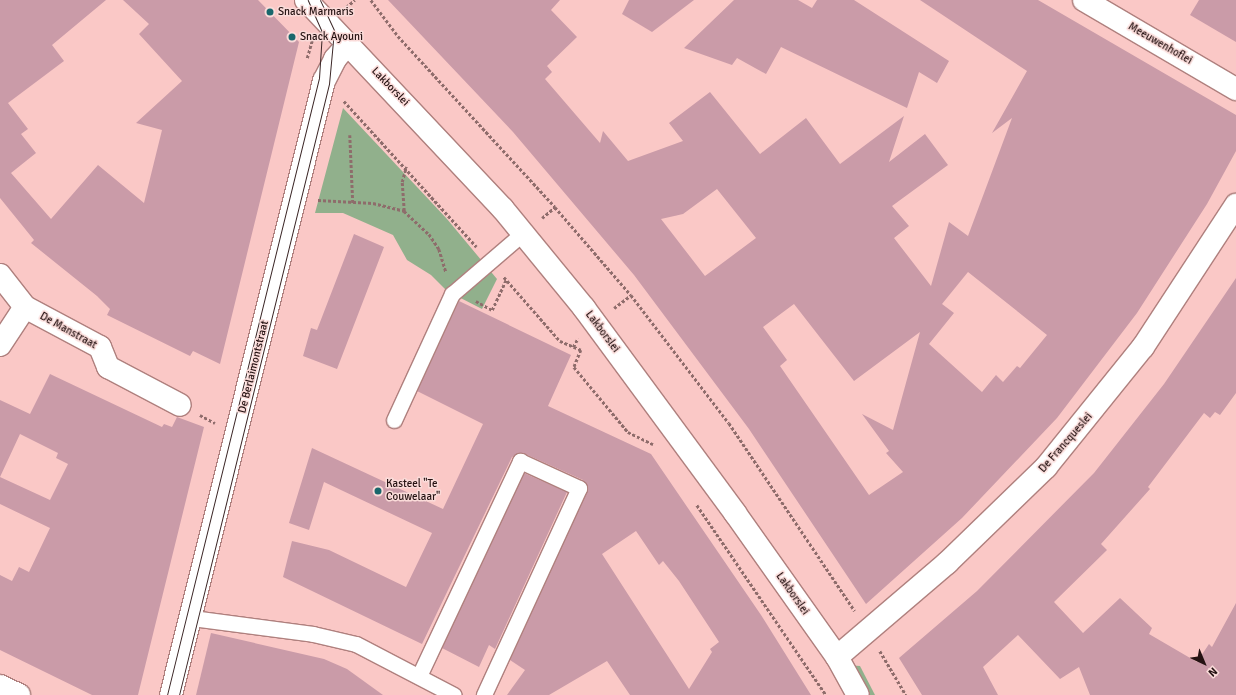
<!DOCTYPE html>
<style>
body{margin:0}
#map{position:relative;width:1236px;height:695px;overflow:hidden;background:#fac8c6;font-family:Signika,sans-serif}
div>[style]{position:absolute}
.green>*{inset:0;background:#91b08c}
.building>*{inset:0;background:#ca9ba8}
.path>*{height:2.5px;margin-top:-1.25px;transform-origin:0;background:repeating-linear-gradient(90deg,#8e6c6b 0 3px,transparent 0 5px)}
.roads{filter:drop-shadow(1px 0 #af807e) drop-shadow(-1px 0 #af807e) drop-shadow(0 1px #af807e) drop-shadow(0 -1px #af807e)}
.service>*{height:15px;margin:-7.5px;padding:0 7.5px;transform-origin:7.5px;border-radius:7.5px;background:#fff}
.minor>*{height:22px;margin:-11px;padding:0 11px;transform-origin:11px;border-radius:11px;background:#fff}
.tertiary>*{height:22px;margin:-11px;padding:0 11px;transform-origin:11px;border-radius:11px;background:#fff}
.tram>*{height:1px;margin:-0.5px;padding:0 0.5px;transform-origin:0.5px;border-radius:0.5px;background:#3b2626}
.dots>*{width:11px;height:11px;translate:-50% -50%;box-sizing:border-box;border:2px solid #fadbd9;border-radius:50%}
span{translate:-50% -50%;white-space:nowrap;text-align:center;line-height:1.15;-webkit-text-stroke:3px #fadbd9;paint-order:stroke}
.poi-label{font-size:11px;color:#241212}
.left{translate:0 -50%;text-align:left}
.street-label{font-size:11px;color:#241212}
.north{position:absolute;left:1184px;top:643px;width:40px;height:40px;-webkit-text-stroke:3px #fadbd9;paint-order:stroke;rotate:136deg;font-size:11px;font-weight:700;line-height:16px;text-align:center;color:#241212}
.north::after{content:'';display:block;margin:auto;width:14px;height:18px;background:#241212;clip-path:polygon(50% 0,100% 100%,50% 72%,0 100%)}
</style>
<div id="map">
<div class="green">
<div style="clip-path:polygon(343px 108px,447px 219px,497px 279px,482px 309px,447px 291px,431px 275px,407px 260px,393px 235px,343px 213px,315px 213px)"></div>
<div style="clip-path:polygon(846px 665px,860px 666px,875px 695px,858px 695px)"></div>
</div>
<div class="building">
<div style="clip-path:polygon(0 0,106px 0,52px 45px,64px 61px,8px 103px,28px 129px,21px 134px,36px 153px,11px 173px,51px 219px,98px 165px,144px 203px,162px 130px,136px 123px,182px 81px,139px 34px,149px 24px,123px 0,258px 0,299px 42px,220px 364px,193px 351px,190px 356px,107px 315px,110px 309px,97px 296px,31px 243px,34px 240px,0 198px)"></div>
<div style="clip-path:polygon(evenodd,388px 0,560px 0,551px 10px,577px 37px,547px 66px,552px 72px,545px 79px,600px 143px,603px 131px,628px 161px,683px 141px,669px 123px,710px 92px,760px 154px,806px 118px,840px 164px,904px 116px,889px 162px,925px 134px,948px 165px,892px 206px,909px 226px,894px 238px,931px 286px,949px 222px,968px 236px,1012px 118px,992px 133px,1027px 71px,920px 0,1038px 0,1236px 115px,1236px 151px,1207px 204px,1137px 313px,1057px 418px,962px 518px,866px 604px,749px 429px,634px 275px,513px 132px,388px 0,717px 189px,756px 238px,705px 276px,661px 219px,683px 214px,717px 189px,388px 0,968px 272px,1047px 335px,1020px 368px,1017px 366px,1003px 382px,996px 375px,982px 392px,929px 344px,954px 313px,942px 304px,968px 272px,388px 0,794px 304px,854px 381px,920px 332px,893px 430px,862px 414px,889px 451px,886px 453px,903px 472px,869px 495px,780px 366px,787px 360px,763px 327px,794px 304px)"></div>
<div style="clip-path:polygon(629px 0,694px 0,652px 32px,622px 14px)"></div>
<div style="clip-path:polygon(734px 0,798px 0,812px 8px,817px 0,854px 0,949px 61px,937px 83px,919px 72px,907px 108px,781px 47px,766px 74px,737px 58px,732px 65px,684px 48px)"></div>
<div style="clip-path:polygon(1199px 0,1236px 0,1236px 42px,1190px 15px)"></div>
<div style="clip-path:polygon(354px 234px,384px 247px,337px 369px,303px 356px,311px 328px,317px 330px)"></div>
<div style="clip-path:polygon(1236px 278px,1236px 393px,1220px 415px,1215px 412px,1210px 418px,1204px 413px,1148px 487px,1150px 489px,1101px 544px,1107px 550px,1054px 602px,1083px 633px,1120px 598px,1152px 628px,1149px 634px,1197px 662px,1209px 644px,1212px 647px,1236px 603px,1236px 695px,1090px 695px,1079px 667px,1060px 679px,1018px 635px,983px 667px,998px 695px,922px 695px,899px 658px,977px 591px,1094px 473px,1164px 384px)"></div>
<div style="clip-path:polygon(evenodd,459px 301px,571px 355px,548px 406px,651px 454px,761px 615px,811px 695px,630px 695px,607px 661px,549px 695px,507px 695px,525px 670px,510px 660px,588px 488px,583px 480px,523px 453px,512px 457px,422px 644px,283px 577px,292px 541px,329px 550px,406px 587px,432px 533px,324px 482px,309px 530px,289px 523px,312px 448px,443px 509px,483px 424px,417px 391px,459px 301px,636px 531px,659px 565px,663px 561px,679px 581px,719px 642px,710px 649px,712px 652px,689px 689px,602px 554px,636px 531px)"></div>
<div style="clip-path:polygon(evenodd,50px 374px,162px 427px,164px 424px,172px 427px,177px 417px,204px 427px,138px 695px,92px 695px,0 650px,0 575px,12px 581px,19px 567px,29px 572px,50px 528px,0 504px,0 400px,30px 414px,50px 374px,20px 434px,58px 453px,56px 458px,68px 464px,50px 500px,0 477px,20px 434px)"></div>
<div style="clip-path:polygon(524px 473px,567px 492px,495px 649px,489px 645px,479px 667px,442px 648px)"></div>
<div style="clip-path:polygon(211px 633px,324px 659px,347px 669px,383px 695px,196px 695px)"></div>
</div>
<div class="path">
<div style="left:371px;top:0;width:45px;rotate:53.1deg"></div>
<div style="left:398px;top:36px;width:232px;rotate:47.4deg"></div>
<div style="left:555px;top:207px;width:116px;rotate:49.2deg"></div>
<div style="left:631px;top:295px;width:161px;rotate:52.6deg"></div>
<div style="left:729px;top:423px;width:226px;rotate:56.2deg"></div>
<div style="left:346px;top:7px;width:11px;rotate:-38deg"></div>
<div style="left:307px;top:58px;width:19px;rotate:-74deg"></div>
<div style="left:344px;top:101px;width:197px;rotate:47.7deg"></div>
<div style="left:350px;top:135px;width:68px;rotate:87.5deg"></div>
<div style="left:318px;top:200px;width:55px;rotate:3.1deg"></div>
<div style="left:373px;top:203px;width:32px;rotate:14deg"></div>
<div style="left:404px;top:211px;width:34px;rotate:43deg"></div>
<div style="left:429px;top:234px;width:18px;rotate:56deg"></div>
<div style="left:439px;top:249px;width:24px;rotate:73deg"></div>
<div style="left:404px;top:211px;width:29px;rotate:-94deg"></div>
<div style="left:402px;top:182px;width:16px;rotate:-75deg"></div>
<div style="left:542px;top:218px;width:17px;rotate:-40deg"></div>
<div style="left:504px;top:277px;width:85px;rotate:48.8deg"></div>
<div style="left:560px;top:341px;width:23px;rotate:23deg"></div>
<div style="left:581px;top:350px;width:18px;rotate:112deg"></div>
<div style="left:574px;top:367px;width:85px;rotate:50.3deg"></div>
<div style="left:628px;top:432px;width:28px;rotate:26deg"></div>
<div style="left:476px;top:301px;width:18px;rotate:29deg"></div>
<div style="left:492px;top:310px;width:33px;rotate:-65deg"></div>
<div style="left:614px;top:308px;width:21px;rotate:-37deg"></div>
<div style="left:573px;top:347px;width:10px;rotate:-61deg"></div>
<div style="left:200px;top:415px;width:17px;rotate:28deg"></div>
<div style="left:697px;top:505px;width:230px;rotate:55.8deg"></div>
<div style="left:880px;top:651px;width:51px;rotate:59.4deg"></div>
</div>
<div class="roads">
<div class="service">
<div style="left:394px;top:420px;width:139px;rotate:-65.3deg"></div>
<div style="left:452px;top:294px;width:94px;rotate:-40.7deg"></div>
<div style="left:192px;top:618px;width:122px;rotate:7.5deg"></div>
<div style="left:313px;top:634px;width:44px;rotate:13.1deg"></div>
<div style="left:356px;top:644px;width:110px;rotate:27.5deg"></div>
<div style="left:419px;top:676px;width:238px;rotate:-64.8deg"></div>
<div style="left:520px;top:461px;width:65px;rotate:24.6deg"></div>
<div style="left:579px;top:488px;width:228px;rotate:114.7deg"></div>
</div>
<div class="minor">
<div style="left:1084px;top:0;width:176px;rotate:30.4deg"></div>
<div style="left:0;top:275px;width:41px;rotate:52deg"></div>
<div style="left:25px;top:307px;width:85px;rotate:28.1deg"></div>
<div style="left:100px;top:347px;width:22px;rotate:68deg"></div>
<div style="left:108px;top:367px;width:81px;rotate:27.8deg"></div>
<div style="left:0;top:345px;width:45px;rotate:-56.7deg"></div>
<div style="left:837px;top:657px;width:145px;rotate:-40.5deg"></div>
<div style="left:947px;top:563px;width:138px;rotate:-44.1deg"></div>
<div style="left:1046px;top:467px;width:154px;rotate:-51.1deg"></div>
<div style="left:1143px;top:347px;width:170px;rotate:-56.8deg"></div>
<div style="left:171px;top:695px;width:633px;rotate:-76.01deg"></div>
<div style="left:324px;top:81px;width:25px;rotate:-63deg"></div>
<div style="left:335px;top:59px;width:20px;rotate:-49deg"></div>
</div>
<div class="tertiary">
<div style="left:306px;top:0;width:287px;rotate:46.7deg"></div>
<div style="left:503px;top:209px;width:128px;rotate:50.7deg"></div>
<div style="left:584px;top:308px;width:255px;rotate:53.6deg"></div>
<div style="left:735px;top:513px;width:176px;rotate:54.7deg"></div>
<div style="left:837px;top:657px;width:43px;rotate:61.1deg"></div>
<div style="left:0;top:686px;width:21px;rotate:25deg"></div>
</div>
</div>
<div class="tram">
<div style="left:167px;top:695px;width:635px;rotate:-76.16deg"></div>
<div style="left:319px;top:78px;width:46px;rotate:-86.3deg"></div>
<div style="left:322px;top:32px;width:35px;rotate:-114deg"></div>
<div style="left:179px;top:695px;width:629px;rotate:-76.21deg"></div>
<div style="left:329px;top:84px;width:54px;rotate:-84.7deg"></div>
<div style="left:334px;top:30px;width:33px;rotate:-115deg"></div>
</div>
<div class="dots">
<div style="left:270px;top:12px;background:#19676c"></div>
<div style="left:292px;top:37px;background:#19676c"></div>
<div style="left:378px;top:491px;background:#19676c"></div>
</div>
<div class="poi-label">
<span class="left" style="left:278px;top:12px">Snack Marmaris</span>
<span class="left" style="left:300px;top:37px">Snack Ayouni</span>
<span class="left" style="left:386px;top:491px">Kasteel "Te<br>Couwelaar"</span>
</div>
<div class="street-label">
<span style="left:1160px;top:44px;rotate:30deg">Meeuwenhoflei</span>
<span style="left:390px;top:87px;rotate:46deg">Lakborslei</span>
<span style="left:68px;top:331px;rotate:29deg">De Manstraat</span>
<span style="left:602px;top:332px;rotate:53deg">Lakborslei</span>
<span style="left:254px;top:367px;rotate:-76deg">De Berlaimontstraat</span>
<span style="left:1066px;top:443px;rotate:-49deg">De Francqueslei</span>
<span style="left:792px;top:594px;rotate:55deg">Lakborslei</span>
</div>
<div class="north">N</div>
</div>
